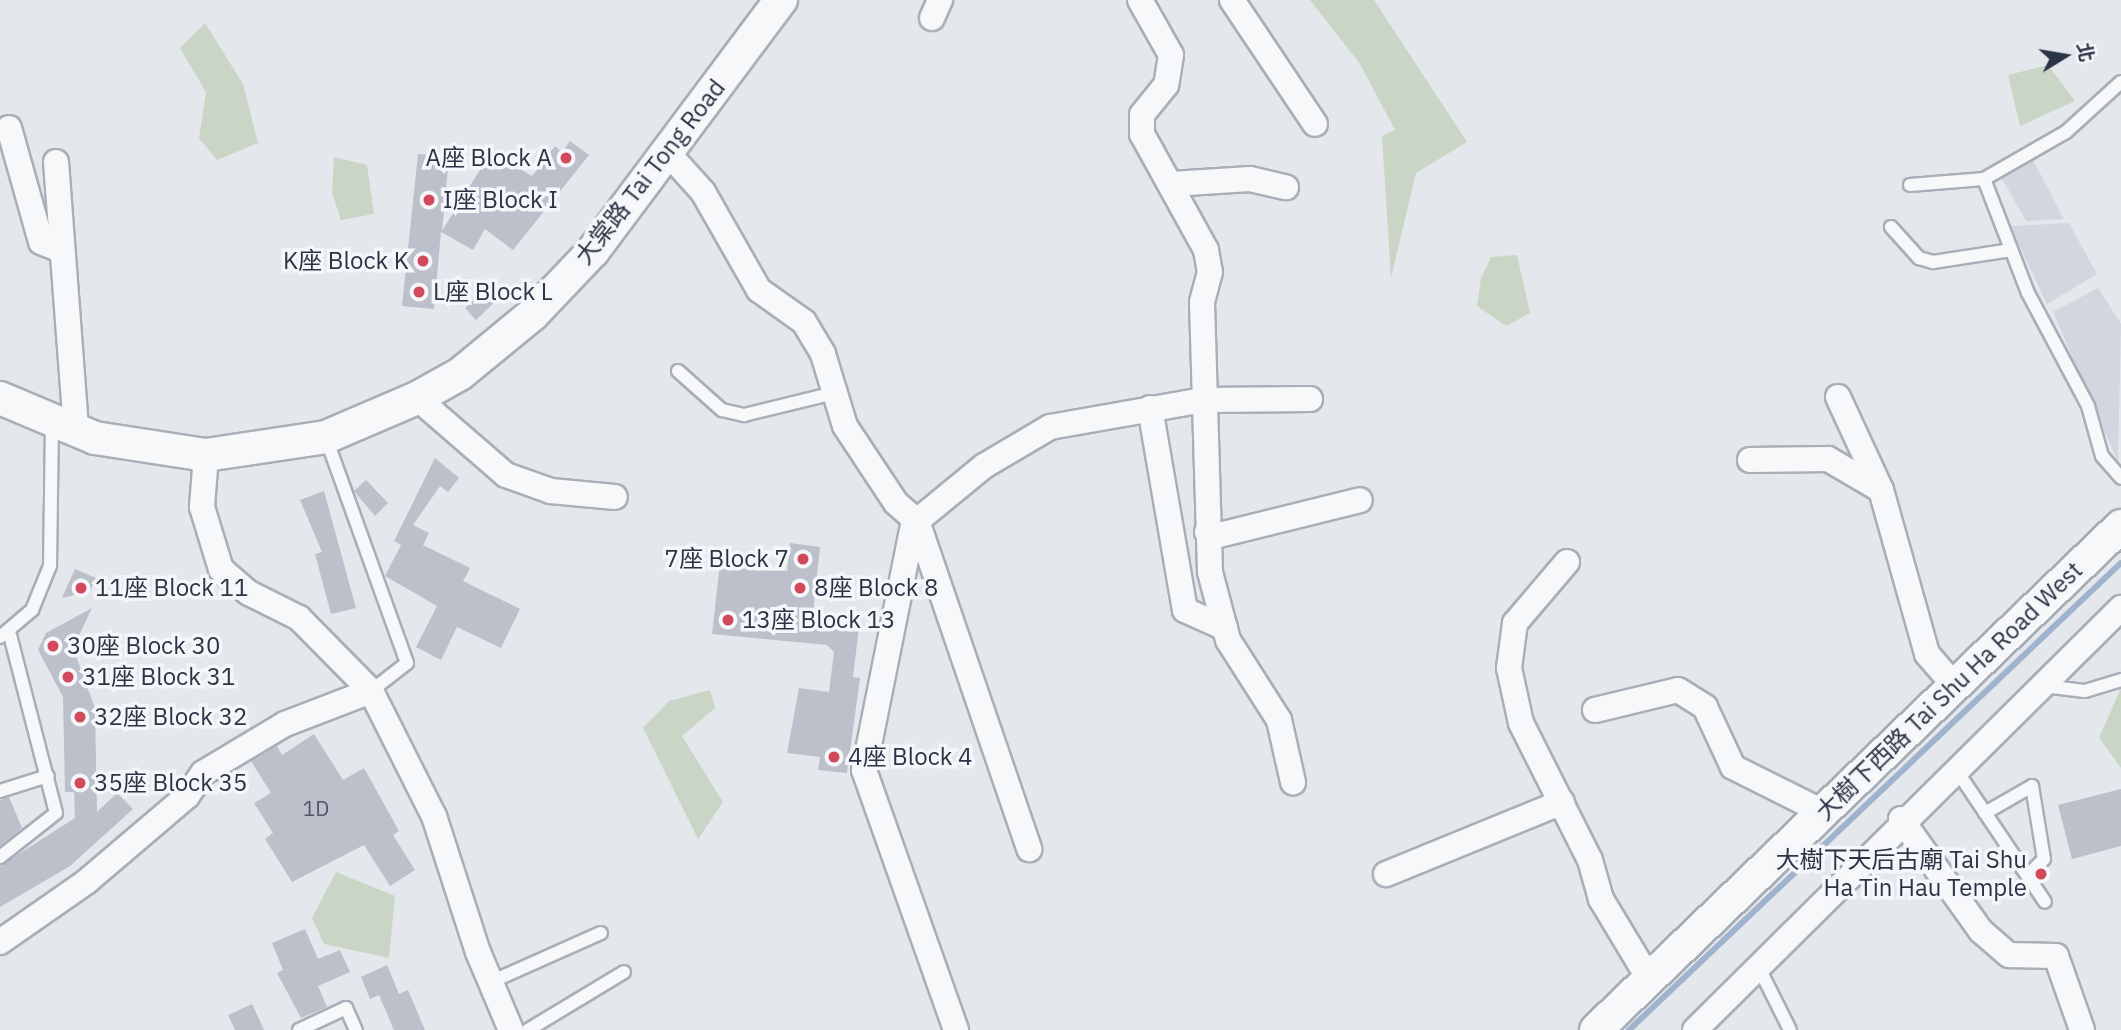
<!DOCTYPE html>
<meta charset="utf-8">
<style>
body{margin:0}
#map{position:relative;width:2121px;height:1030px;overflow:hidden;background:#e4e7ec;font-family:"IBM Plex Sans","Noto Sans TC",sans-serif}
div>[style]{position:absolute}
.built>*{inset:0;background:#d2d6de}
.green>*{inset:0;background:#c9d6c5}
.stream>*{height:6px;margin:-3px;padding:0 3px;transform-origin:3px;border-radius:3px;background:#9fb4cc}
.building>*{inset:0;background:#bbc0ca}
.roads{filter:drop-shadow(2px 0 #a9aeb7) drop-shadow(-2px 0 #a9aeb7) drop-shadow(0 2px #a9aeb7) drop-shadow(0 -2px #a9aeb7)}
.service>*{height:12px;margin:-6px;padding:0 6px;transform-origin:6px;border-radius:6px;background:#f7f8fa}
.minor>*{height:24px;margin:-12px;padding:0 12px;transform-origin:12px;border-radius:12px;background:#f7f8fa}
.tertiary>*{height:32px;margin:-16px;padding:0 16px;transform-origin:16px;border-radius:16px;background:#f7f8fa}
.dots>*{width:19px;height:19px;translate:-50% -50%;box-sizing:border-box;border:4px solid #f4f6f9;border-radius:50%}
span{translate:-50% -50%;white-space:nowrap;text-align:center;line-height:1.15;-webkit-text-stroke:7px #f4f6f9;paint-order:stroke}
.number-label{font-size:21px;color:#4f5766}
.number-label span{-webkit-text-stroke-width:0}
.poi-label{font-size:24px;color:#2b3445}
.right{translate:-100% -50%;text-align:right}
.left{translate:0 -50%;text-align:left}
.street-label{font-size:24px;color:#2b3445}
.north{position:absolute;left:2030px;top:21px;width:70px;height:70px;-webkit-text-stroke:5px #f4f6f9;paint-order:stroke;rotate:79deg;font-size:19px;font-weight:700;line-height:28px;text-align:center;color:#2b3445}
.north::after{content:'';display:block;margin:auto;width:24px;height:32px;background:#2b3445;clip-path:polygon(50% 0,100% 100%,50% 72%,0 100%)}
</style>
<div id="map">
<div class="built">
<div style="clip-path:polygon(2033px 160px,2064px 219px,2026px 221px,2000px 175px)"></div>
<div style="clip-path:polygon(2069px 223px,2097px 274px,2047px 304px,2010px 226px)"></div>
<div style="clip-path:polygon(2098px 288px,2121px 324px,2118px 462px,2053px 312px)"></div>
</div>
<div class="green">
<div style="clip-path:polygon(1310px 0,1374px 0,1467px 142px,1416px 173px,1391px 278px,1382px 136px,1395px 130px,1360px 64px)"></div>
<div style="clip-path:polygon(205px 23px,243px 84px,258px 143px,217px 160px,199px 138px,206px 92px,180px 48px)"></div>
<div style="clip-path:polygon(2048px 65px,2075px 101px,2020px 126px,2008px 75px)"></div>
<div style="clip-path:polygon(334px 157px,367px 165px,374px 214px,341px 220px,332px 193px)"></div>
<div style="clip-path:polygon(1517px 255px,1530px 313px,1506px 326px,1477px 306px,1481px 278px,1491px 257px)"></div>
<div style="clip-path:polygon(2121px 688px,2121px 768px,2099px 738px)"></div>
<div style="clip-path:polygon(710px 690px,715px 708px,682px 736px,723px 802px,698px 839px,643px 728px,669px 701px)"></div>
<div style="clip-path:polygon(336px 872px,395px 896px,389px 958px,324px 944px,312px 918px)"></div>
</div>
<div class="stream">
<div style="left:1629px;top:1030px;width:678px;rotate:-43.51deg"></div>
</div>
<div class="building">
<div style="clip-path:polygon(570px 141px,589px 155px,513px 250px,485px 229px,473px 250px,441px 232px,434px 309px,402px 306px,418px 154px,449px 157px,442px 231px,491px 152px,532px 176px,555px 146px,562px 152px)"></div>
<div style="clip-path:polygon(488px 286px,499px 298px,476px 320px,465px 308px)"></div>
<div style="clip-path:polygon(435px 458px,459px 478px,448px 492px,440px 486px,413px 525px,429px 533px,423px 545px,470px 568px,463px 581px,520px 609px,501px 648px,457px 627px,441px 660px,416px 647px,437px 606px,385px 576px,401px 545px,394px 541px)"></div>
<div style="clip-path:polygon(366px 480px,388px 503px,375px 516px,354px 491px)"></div>
<div style="clip-path:polygon(324px 491px,356px 608px,331px 614px,315px 554px,322px 552px,300px 500px)"></div>
<div style="clip-path:polygon(790px 543px,820px 547px,812px 621px,859px 627px,853px 677px,860px 678px,847px 773px,818px 770px,820px 757px,787px 753px,799px 688px,829px 692px,834px 652px,827px 645px,712px 634px,720px 563px,787px 571px)"></div>
<div style="clip-path:polygon(75px 569px,96px 578px,90px 591px,62px 598px)"></div>
<div style="clip-path:polygon(92px 608px,73px 648px,95px 708px,97px 812px,117px 793px,133px 809px,70px 866px,0 907px,0 866px,75px 818px,74px 792px,65px 792px,63px 697px,38px 650px,46px 633px)"></div>
<div style="clip-path:polygon(314px 734px,343px 780px,364px 768px,399px 831px,393px 835px,415px 870px,390px 886px,364px 845px,292px 882px,265px 839px,273px 833px,254px 803px,271px 793px,251px 761px,277px 746px,282px 755px)"></div>
<div style="clip-path:polygon(2121px 789px,2121px 846px,2072px 859px,2058px 805px)"></div>
<div style="clip-path:polygon(9px 797px,22px 828px,0 846px,0 800px)"></div>
<div style="clip-path:polygon(305px 929px,318px 959px,340px 950px,350px 972px,318px 986px,327px 1007px,301px 1018px,277px 973px,283px 970px,272px 943px)"></div>
<div style="clip-path:polygon(387px 965px,399px 994px,408px 990px,425px 1030px,394px 1030px,379px 995px,370px 999px,361px 977px)"></div>
<div style="clip-path:polygon(252px 1004px,264px 1030px,235px 1030px,228px 1015px)"></div>
</div>
<div class="roads">
<div class="service">
<div style="left:2121px;top:82px;width:74px;rotate:137.7deg"></div>
<div style="left:2066px;top:132px;width:95px;rotate:150.2deg"></div>
<div style="left:1984px;top:179px;width:122px;rotate:68.9deg"></div>
<div style="left:2028px;top:293px;width:128px;rotate:62deg"></div>
<div style="left:2088px;top:406px;width:52px;rotate:74.4deg"></div>
<div style="left:2102px;top:456px;width:29px;rotate:49deg"></div>
<div style="left:1910px;top:185px;width:74px;rotate:-4.6deg"></div>
<div style="left:1891px;top:227px;width:42px;rotate:47.9deg"></div>
<div style="left:1919px;top:258px;width:15px;rotate:16deg"></div>
<div style="left:1933px;top:262px;width:79px;rotate:-8.7deg"></div>
<div style="left:678px;top:371px;width:59px;rotate:41.6deg"></div>
<div style="left:722px;top:410px;width:23px;rotate:13deg"></div>
<div style="left:744px;top:415px;width:89px;rotate:-13.7deg"></div>
<div style="left:326px;top:438px;width:239px;rotate:70.2deg"></div>
<div style="left:407px;top:663px;width:46px;rotate:142.1deg"></div>
<div style="left:0;top:637px;width:42px;rotate:-40.2deg"></div>
<div style="left:32px;top:610px;width:48px;rotate:-67.8deg"></div>
<div style="left:50px;top:566px;width:146px;rotate:-89.2deg"></div>
<div style="left:2043px;top:686px;width:42px;rotate:6.8deg"></div>
<div style="left:2085px;top:691px;width:38px;rotate:-17deg"></div>
<div style="left:1955px;top:768px;width:161px;rotate:56.1deg"></div>
<div style="left:0;top:791px;width:50px;rotate:-17.4deg"></div>
<div style="left:1985px;top:813px;width:54px;rotate:-29.9deg"></div>
<div style="left:2032px;top:786px;width:74px;rotate:80.7deg"></div>
<div style="left:2044px;top:859px;width:23px;rotate:135deg"></div>
<div style="left:0;top:857px;width:71px;rotate:-38.2deg"></div>
<div style="left:56px;top:813px;width:184px;rotate:-104.5deg"></div>
<div style="left:1759px;top:968px;width:69px;rotate:63.4deg"></div>
<div style="left:493px;top:981px;width:118px;rotate:-24deg"></div>
<div style="left:299px;top:1030px;width:52px;rotate:-25.1deg"></div>
<div style="left:346px;top:1008px;width:24px;rotate:66deg"></div>
<div style="left:528px;top:1030px;width:112px;rotate:-31.1deg"></div>
</div>
<div class="minor">
<div style="left:1140px;top:0;width:63px;rotate:60.6deg"></div>
<div style="left:1171px;top:55px;width:30px;rotate:99deg"></div>
<div style="left:1166px;top:85px;width:38px;rotate:129deg"></div>
<div style="left:1142px;top:115px;width:19px;rotate:90deg"></div>
<div style="left:1142px;top:134px;width:132px;rotate:61.1deg"></div>
<div style="left:1206px;top:250px;width:22px;rotate:80deg"></div>
<div style="left:1210px;top:272px;width:31px;rotate:105deg"></div>
<div style="left:1202px;top:302px;width:270px;rotate:88.3deg"></div>
<div style="left:1210px;top:572px;width:70px;rotate:75.2deg"></div>
<div style="left:1228px;top:640px;width:95px;rotate:57.5deg"></div>
<div style="left:1279px;top:720px;width:64px;rotate:77.3deg"></div>
<div style="left:1232px;top:0;width:149px;rotate:56.2deg"></div>
<div style="left:932px;top:18px;width:20px;rotate:-66deg"></div>
<div style="left:9px;top:128px;width:118px;rotate:74.3deg"></div>
<div style="left:41px;top:242px;width:22px;rotate:22deg"></div>
<div style="left:667px;top:152px;width:54px;rotate:48deg"></div>
<div style="left:703px;top:192px;width:113px;rotate:60.3deg"></div>
<div style="left:759px;top:290px;width:55px;rotate:35.4deg"></div>
<div style="left:804px;top:322px;width:37px;rotate:59deg"></div>
<div style="left:823px;top:354px;width:75px;rotate:73deg"></div>
<div style="left:845px;top:426px;width:92px;rotate:56.5deg"></div>
<div style="left:896px;top:503px;width:28px;rotate:41deg"></div>
<div style="left:917px;top:521px;width:347px;rotate:71.1deg"></div>
<div style="left:56px;top:162px;width:269px;rotate:85.7deg"></div>
<div style="left:1171px;top:184px;width:79px;rotate:-3.6deg"></div>
<div style="left:1250px;top:179px;width:37px;rotate:13deg"></div>
<div style="left:1838px;top:397px;width:102px;rotate:65.2deg"></div>
<div style="left:1881px;top:490px;width:170px;rotate:74.3deg"></div>
<div style="left:1927px;top:654px;width:41px;rotate:48.9deg"></div>
<div style="left:417px;top:398px;width:118px;rotate:40.9deg"></div>
<div style="left:506px;top:475px;width:48px;rotate:19.6deg"></div>
<div style="left:551px;top:491px;width:64px;rotate:5.4deg"></div>
<div style="left:1150px;top:408px;width:205px;rotate:80.2deg"></div>
<div style="left:1185px;top:610px;width:44px;rotate:24.2deg"></div>
<div style="left:206px;top:455px;width:52px;rotate:94.4deg"></div>
<div style="left:202px;top:507px;width:65px;rotate:73deg"></div>
<div style="left:221px;top:569px;width:37px;rotate:41deg"></div>
<div style="left:249px;top:593px;width:56px;rotate:26.6deg"></div>
<div style="left:299px;top:618px;width:103px;rotate:45.4deg"></div>
<div style="left:371px;top:691px;width:140px;rotate:63.3deg"></div>
<div style="left:434px;top:816px;width:143px;rotate:72.1deg"></div>
<div style="left:478px;top:952px;width:85px;rotate:67.1deg"></div>
<div style="left:1750px;top:460px;width:78px;rotate:-0.7deg"></div>
<div style="left:1828px;top:459px;width:61px;rotate:30.3deg"></div>
<div style="left:914px;top:520px;width:255px;rotate:101.3deg"></div>
<div style="left:864px;top:770px;width:276px;rotate:70.5deg"></div>
<div style="left:917px;top:521px;width:87px;rotate:-39.4deg"></div>
<div style="left:984px;top:466px;width:77px;rotate:-30.6deg"></div>
<div style="left:1050px;top:427px;width:155px;rotate:-10deg"></div>
<div style="left:1203px;top:400px;width:107px;rotate:-0.5deg"></div>
<div style="left:1207px;top:532px;width:9px;rotate:27deg"></div>
<div style="left:1215px;top:536px;width:149px;rotate:-13.9deg"></div>
<div style="left:1567px;top:562px;width:80px;rotate:130.4deg"></div>
<div style="left:1515px;top:623px;width:45px;rotate:97.6deg"></div>
<div style="left:1509px;top:668px;width:56px;rotate:77.7deg"></div>
<div style="left:1521px;top:723px;width:153px;rotate:63.3deg"></div>
<div style="left:1590px;top:860px;width:41px;rotate:74.2deg"></div>
<div style="left:1601px;top:899px;width:93px;rotate:59deg"></div>
<div style="left:1595px;top:710px;width:85px;rotate:-13.5deg"></div>
<div style="left:1678px;top:690px;width:32px;rotate:32deg"></div>
<div style="left:1705px;top:707px;width:66px;rotate:65deg"></div>
<div style="left:1733px;top:767px;width:101px;rotate:26.6deg"></div>
<div style="left:1901px;top:819px;width:138px;rotate:54.5deg"></div>
<div style="left:1981px;top:931px;width:37px;rotate:41deg"></div>
<div style="left:2009px;top:955px;width:47px;rotate:1.2deg"></div>
<div style="left:2056px;top:956px;width:78px;rotate:70.6deg"></div>
<div style="left:1386px;top:874px;width:190px;rotate:-22.2deg"></div>
<div style="left:0;top:942px;width:105px;rotate:-34.9deg"></div>
<div style="left:86px;top:882px;width:133px;rotate:-40.4deg"></div>
<div style="left:187px;top:796px;width:28px;rotate:-55deg"></div>
<div style="left:203px;top:773px;width:96px;rotate:-30.9deg"></div>
<div style="left:285px;top:724px;width:92px;rotate:-21deg"></div>
<div style="left:1695px;top:1030px;width:600px;rotate:-44.73deg"></div>
</div>
<div class="tertiary">
<div style="left:0;top:398px;width:103px;rotate:22.8deg"></div>
<div style="left:95px;top:438px;width:112px;rotate:8.7deg"></div>
<div style="left:206px;top:455px;width:121px;rotate:-8.5deg"></div>
<div style="left:326px;top:437px;width:99px;rotate:-23.2deg"></div>
<div style="left:417px;top:398px;width:49px;rotate:-29.2deg"></div>
<div style="left:460px;top:374px;width:94px;rotate:-39.4deg"></div>
<div style="left:533px;top:314px;width:87px;rotate:-46.4deg"></div>
<div style="left:593px;top:251px;width:314px;rotate:-53.2deg"></div>
<div style="left:1596px;top:1030px;width:728px;rotate:-43.83deg"></div>
</div>
</div>
<div class="dots">
<div style="left:566px;top:158px;background:#d1495b"></div>
<div style="left:429px;top:200px;background:#d1495b"></div>
<div style="left:423px;top:261px;background:#d1495b"></div>
<div style="left:419px;top:292px;background:#d1495b"></div>
<div style="left:803px;top:559px;background:#d1495b"></div>
<div style="left:81px;top:588px;background:#d1495b"></div>
<div style="left:800px;top:588px;background:#d1495b"></div>
<div style="left:728px;top:620px;background:#d1495b"></div>
<div style="left:53px;top:646px;background:#d1495b"></div>
<div style="left:68px;top:677px;background:#d1495b"></div>
<div style="left:80px;top:717px;background:#d1495b"></div>
<div style="left:834px;top:757px;background:#d1495b"></div>
<div style="left:80px;top:783px;background:#d1495b"></div>
<div style="left:2041px;top:874px;background:#d1495b"></div>
</div>
<div class="number-label">
<span style="left:316px;top:808px">1D</span>
</div>
<div class="poi-label">
<span class="right" style="left:552px;top:158px">A座 Block A</span>
<span class="left" style="left:443px;top:200px">I座 Block I</span>
<span class="right" style="left:409px;top:261px">K座 Block K</span>
<span class="left" style="left:433px;top:292px">L座 Block L</span>
<span class="right" style="left:789px;top:559px">7座 Block 7</span>
<span class="left" style="left:95px;top:588px">11座 Block 11</span>
<span class="left" style="left:814px;top:588px">8座 Block 8</span>
<span class="left" style="left:742px;top:620px">13座 Block 13</span>
<span class="left" style="left:67px;top:646px">30座 Block 30</span>
<span class="left" style="left:82px;top:677px">31座 Block 31</span>
<span class="left" style="left:94px;top:717px">32座 Block 32</span>
<span class="left" style="left:848px;top:757px">4座 Block 4</span>
<span class="left" style="left:94px;top:783px">35座 Block 35</span>
<span class="right" style="left:2027px;top:874px">大樹下天后古廟 Tai Shu<br>Ha Tin Hau Temple</span>
</div>
<div class="street-label">
<span style="left:650px;top:172px;rotate:-52deg">大棠路 Tai Tong Road</span>
<span style="left:1949px;top:691px;rotate:-44deg">大樹下西路 Tai Shu Ha Road West</span>
</div>
<div class="north">北</div>
</div>
